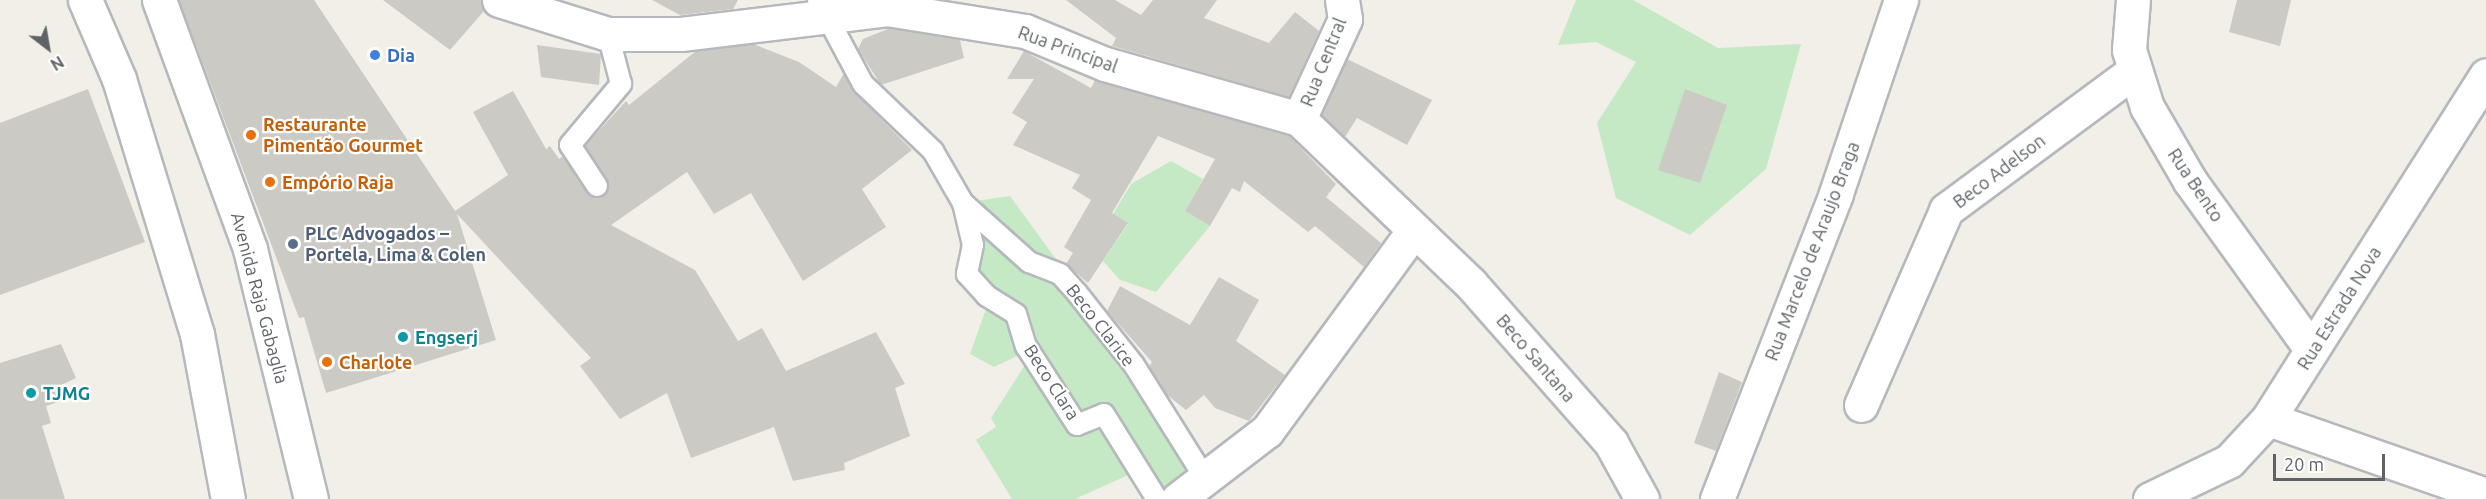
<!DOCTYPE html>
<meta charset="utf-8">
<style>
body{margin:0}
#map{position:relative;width:2486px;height:499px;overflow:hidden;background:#f1efe8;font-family:Ubuntu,sans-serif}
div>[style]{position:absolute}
.green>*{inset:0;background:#c5e8c5}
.building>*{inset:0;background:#cccac5}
.roads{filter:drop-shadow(2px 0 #b5b8bc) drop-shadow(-2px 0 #b5b8bc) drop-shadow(0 2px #b5b8bc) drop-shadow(0 -2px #b5b8bc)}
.lane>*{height:20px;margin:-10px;padding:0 10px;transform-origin:10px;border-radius:10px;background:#fff}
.street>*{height:33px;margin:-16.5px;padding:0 16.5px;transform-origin:16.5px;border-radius:16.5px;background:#fff}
.secondary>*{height:33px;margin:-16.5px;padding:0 16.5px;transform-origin:16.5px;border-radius:16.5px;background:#fff}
.dots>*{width:16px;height:16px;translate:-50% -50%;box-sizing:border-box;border:3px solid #fff;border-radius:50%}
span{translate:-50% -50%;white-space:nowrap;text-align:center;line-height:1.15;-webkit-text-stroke:4.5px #fff;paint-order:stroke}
.street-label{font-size:18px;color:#5f6368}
.shop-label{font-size:18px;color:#366cbe;font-weight:700}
.left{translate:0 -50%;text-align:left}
.food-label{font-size:18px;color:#c56008;font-weight:700}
.service-label{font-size:18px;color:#4e5e75;font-weight:700}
.culture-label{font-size:18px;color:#0d838f;font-weight:700}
.north{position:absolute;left:18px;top:18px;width:60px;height:60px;-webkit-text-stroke:4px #fff;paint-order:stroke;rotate:149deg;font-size:16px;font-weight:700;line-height:24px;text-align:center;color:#5f6368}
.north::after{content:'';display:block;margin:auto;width:21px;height:27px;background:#5f6368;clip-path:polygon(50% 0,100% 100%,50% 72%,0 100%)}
.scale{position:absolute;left:2273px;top:454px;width:112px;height:27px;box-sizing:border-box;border:3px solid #5f6368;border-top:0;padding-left:8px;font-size:18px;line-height:21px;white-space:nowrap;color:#5f6368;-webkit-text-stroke:4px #fff;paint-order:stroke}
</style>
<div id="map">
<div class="green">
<div style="clip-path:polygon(1576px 0,1633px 0,1718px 48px,1801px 44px,1766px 169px,1690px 235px,1616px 198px,1597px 123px,1636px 62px,1596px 42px,1558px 45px)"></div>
<div style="clip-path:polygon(1171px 161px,1203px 179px,1185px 211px,1210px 226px,1156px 292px,1120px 280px,1103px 261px,1128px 224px,1112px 216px,1131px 184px)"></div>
<div style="clip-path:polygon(1010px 196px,1209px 469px,1164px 499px,1144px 499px,1135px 472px,1075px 499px,1012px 499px,976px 440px,996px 427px,991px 418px,1025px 365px,1021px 354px,994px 367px,970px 354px,986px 309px,958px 267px,963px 203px)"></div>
</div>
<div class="building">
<div style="clip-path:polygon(179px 0,314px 0,455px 211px,508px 175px,473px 112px,513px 91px,546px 149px,550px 146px,559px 159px,563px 156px,587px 193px,597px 198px,609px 185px,585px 146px,626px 101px,629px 105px,696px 51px,753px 44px,799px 62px,836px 87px,844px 73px,855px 93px,912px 150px,862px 189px,886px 227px,803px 281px,751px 193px,714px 214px,687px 172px,611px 225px,695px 270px,738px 341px,762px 328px,786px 371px,876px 332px,905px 384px,895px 388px,910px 436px,844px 463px,845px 470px,793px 481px,774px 427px,691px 458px,667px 393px,620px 419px,580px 366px,591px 358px,457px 214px,496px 340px,326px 393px,304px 317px,299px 318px)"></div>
<div style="clip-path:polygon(383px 0,481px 0,484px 11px,450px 50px)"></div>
<div style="clip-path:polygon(652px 0,738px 0,733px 9px,680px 15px)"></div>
<div style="clip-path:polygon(1066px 0,1115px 0,1141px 15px,1153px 0,1217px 0,1204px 18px,1269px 43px,1295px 12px,1319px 31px,1289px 97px,1112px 46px,1116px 38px)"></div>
<div style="clip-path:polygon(2237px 0,2291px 0,2280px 46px,2229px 32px)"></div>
<div style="clip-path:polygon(890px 28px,960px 40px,964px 58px,881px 85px,858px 49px,863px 39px)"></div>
<div style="clip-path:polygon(537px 45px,601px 54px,599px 85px,541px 77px)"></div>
<div style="clip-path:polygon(1024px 51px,1091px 88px,1095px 80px,1289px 136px,1336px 184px,1326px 197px,1381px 243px,1364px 267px,1315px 226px,1308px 232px,1244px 181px,1240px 192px,1232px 188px,1210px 226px,1185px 211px,1215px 159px,1158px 136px,1112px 213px,1128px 223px,1088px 283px,1066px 264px,1073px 253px,1064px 247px,1091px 200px,1072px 188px,1080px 175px,1013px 145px,1027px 122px,1012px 113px,1034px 79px,1007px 79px)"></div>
<div style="clip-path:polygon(1347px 59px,1432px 100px,1407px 145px,1357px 118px,1345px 137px,1322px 115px)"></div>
<div style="clip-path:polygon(88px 89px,145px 242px,0 295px,0 123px)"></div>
<div style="clip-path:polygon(1685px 89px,1727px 105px,1700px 183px,1658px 170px)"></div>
<div style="clip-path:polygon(1219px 277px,1259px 300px,1236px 341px,1285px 375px,1249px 421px,1215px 408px,1204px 395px,1186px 410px,1166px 394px,1149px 366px,1152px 362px,1107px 311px,1120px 286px,1190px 325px)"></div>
<div style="clip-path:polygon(61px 344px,76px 378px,59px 386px,64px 400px,46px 406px,51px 423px,42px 426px,65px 499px,0 499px,0 363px)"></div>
<div style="clip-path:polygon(1719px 372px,1742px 382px,1716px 451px,1694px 443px)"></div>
</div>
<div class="roads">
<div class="lane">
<div style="left:818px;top:0;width:95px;rotate:61.8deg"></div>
<div style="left:863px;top:84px;width:97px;rotate:43.7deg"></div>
<div style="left:933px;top:151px;width:60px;rotate:60deg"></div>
<div style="left:963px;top:203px;width:43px;rotate:76.6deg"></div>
<div style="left:973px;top:245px;width:30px;rotate:102deg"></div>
<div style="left:967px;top:274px;width:30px;rotate:48deg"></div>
<div style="left:987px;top:296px;width:34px;rotate:32deg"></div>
<div style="left:1016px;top:314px;width:34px;rotate:73deg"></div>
<div style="left:1026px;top:346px;width:94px;rotate:57.2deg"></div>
<div style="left:1077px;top:425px;width:29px;rotate:-22deg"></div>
<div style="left:1104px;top:414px;width:100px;rotate:58.1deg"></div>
<div style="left:597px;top:186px;width:49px;rotate:-123.4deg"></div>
<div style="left:570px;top:145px;width:80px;rotate:-50.1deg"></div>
<div style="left:621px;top:84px;width:52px;rotate:-104.6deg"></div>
<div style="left:963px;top:203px;width:89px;rotate:41.8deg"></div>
<div style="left:1029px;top:262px;width:33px;rotate:21deg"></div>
<div style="left:1060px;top:274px;width:25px;rotate:48deg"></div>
<div style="left:1077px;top:293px;width:92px;rotate:51.6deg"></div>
<div style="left:1134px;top:365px;width:136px;rotate:57.9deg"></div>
</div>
<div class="street">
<div style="left:499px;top:0;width:114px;rotate:17.3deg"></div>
<div style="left:608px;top:34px;width:73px"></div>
<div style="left:681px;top:34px;width:208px;rotate:-6.9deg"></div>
<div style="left:887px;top:9px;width:140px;rotate:9.1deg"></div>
<div style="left:1025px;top:31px;width:87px;rotate:22.4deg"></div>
<div style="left:1105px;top:64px;width:202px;rotate:15.8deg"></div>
<div style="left:1299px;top:119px;width:238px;rotate:43.8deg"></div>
<div style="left:1471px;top:284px;width:212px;rotate:48.6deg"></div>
<div style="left:1611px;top:443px;width:64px;rotate:61deg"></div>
<div style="left:2133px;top:0;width:50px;rotate:94.6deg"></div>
<div style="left:2129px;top:50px;width:60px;rotate:72.5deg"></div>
<div style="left:2147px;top:107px;width:86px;rotate:59.8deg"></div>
<div style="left:2190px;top:181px;width:208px;rotate:54.2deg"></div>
<div style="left:1299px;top:119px;width:110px;rotate:-65.3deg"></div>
<div style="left:1345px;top:19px;width:19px;rotate:-99deg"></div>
<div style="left:1861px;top:405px;width:213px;rotate:-66.4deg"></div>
<div style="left:1946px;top:210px;width:235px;rotate:-36.5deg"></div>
<div style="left:2268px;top:419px;width:231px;rotate:19.2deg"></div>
<div style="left:1178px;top:499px;width:112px;rotate:-37.4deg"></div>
<div style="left:1267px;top:431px;width:249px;rotate:-53.8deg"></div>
<div style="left:1717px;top:499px;width:328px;rotate:-68.7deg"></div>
<div style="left:1836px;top:193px;width:204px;rotate:-71.4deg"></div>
<div style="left:2150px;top:499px;width:88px;rotate:-25.7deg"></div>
<div style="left:2229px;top:461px;width:57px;rotate:-47.1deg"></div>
<div style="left:2268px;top:419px;width:407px;rotate:-57.6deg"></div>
</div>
<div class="secondary">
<div style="left:85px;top:0;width:86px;rotate:66.7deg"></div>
<div style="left:119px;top:79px;width:267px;rotate:73deg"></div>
<div style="left:197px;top:334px;width:168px;rotate:79.4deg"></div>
<div style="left:159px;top:0;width:265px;rotate:69.9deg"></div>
<div style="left:250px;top:249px;width:257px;rotate:76.3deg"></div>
</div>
</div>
<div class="dots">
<div style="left:375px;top:55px;background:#3f7fe0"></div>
<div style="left:251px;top:135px;background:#e8710a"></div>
<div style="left:270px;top:182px;background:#e8710a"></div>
<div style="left:293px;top:244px;background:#5c6f8a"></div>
<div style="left:403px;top:337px;background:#0f9aa8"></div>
<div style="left:327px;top:362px;background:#e8710a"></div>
<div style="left:31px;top:393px;background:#0f9aa8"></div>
</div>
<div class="street-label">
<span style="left:1068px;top:49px;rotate:20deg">Rua Principal</span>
<span style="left:1323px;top:62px;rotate:-68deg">Rua Central</span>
<span style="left:1999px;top:171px;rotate:-37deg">Beco Adelson</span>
<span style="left:2196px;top:185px;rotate:56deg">Rua Bento</span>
<span style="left:1812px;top:251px;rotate:-69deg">Rua Marcelo de Araujo Braga</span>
<span style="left:260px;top:298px;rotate:75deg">Avenida Raja Gabaglia</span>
<span style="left:2339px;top:308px;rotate:-58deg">Rua Estrada Nova</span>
<span style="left:1101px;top:325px;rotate:52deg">Beco Clarice</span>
<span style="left:1536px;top:358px;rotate:49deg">Beco Santana</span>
<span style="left:1052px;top:382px;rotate:57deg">Beco Clara</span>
</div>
<div class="shop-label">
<span class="left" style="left:387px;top:55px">Dia</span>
</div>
<div class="food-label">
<span class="left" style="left:263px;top:135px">Restaurante<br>Pimentão Gourmet</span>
<span class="left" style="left:282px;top:182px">Empório Raja</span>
<span class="left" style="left:339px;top:362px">Charlote</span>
</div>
<div class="service-label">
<span class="left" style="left:305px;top:244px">PLC Advogados –<br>Portela, Lima &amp; Colen</span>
</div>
<div class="culture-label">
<span class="left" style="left:415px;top:337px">Engserj</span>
<span class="left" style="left:43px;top:393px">TJMG</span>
</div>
<div class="north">N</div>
<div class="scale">20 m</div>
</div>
